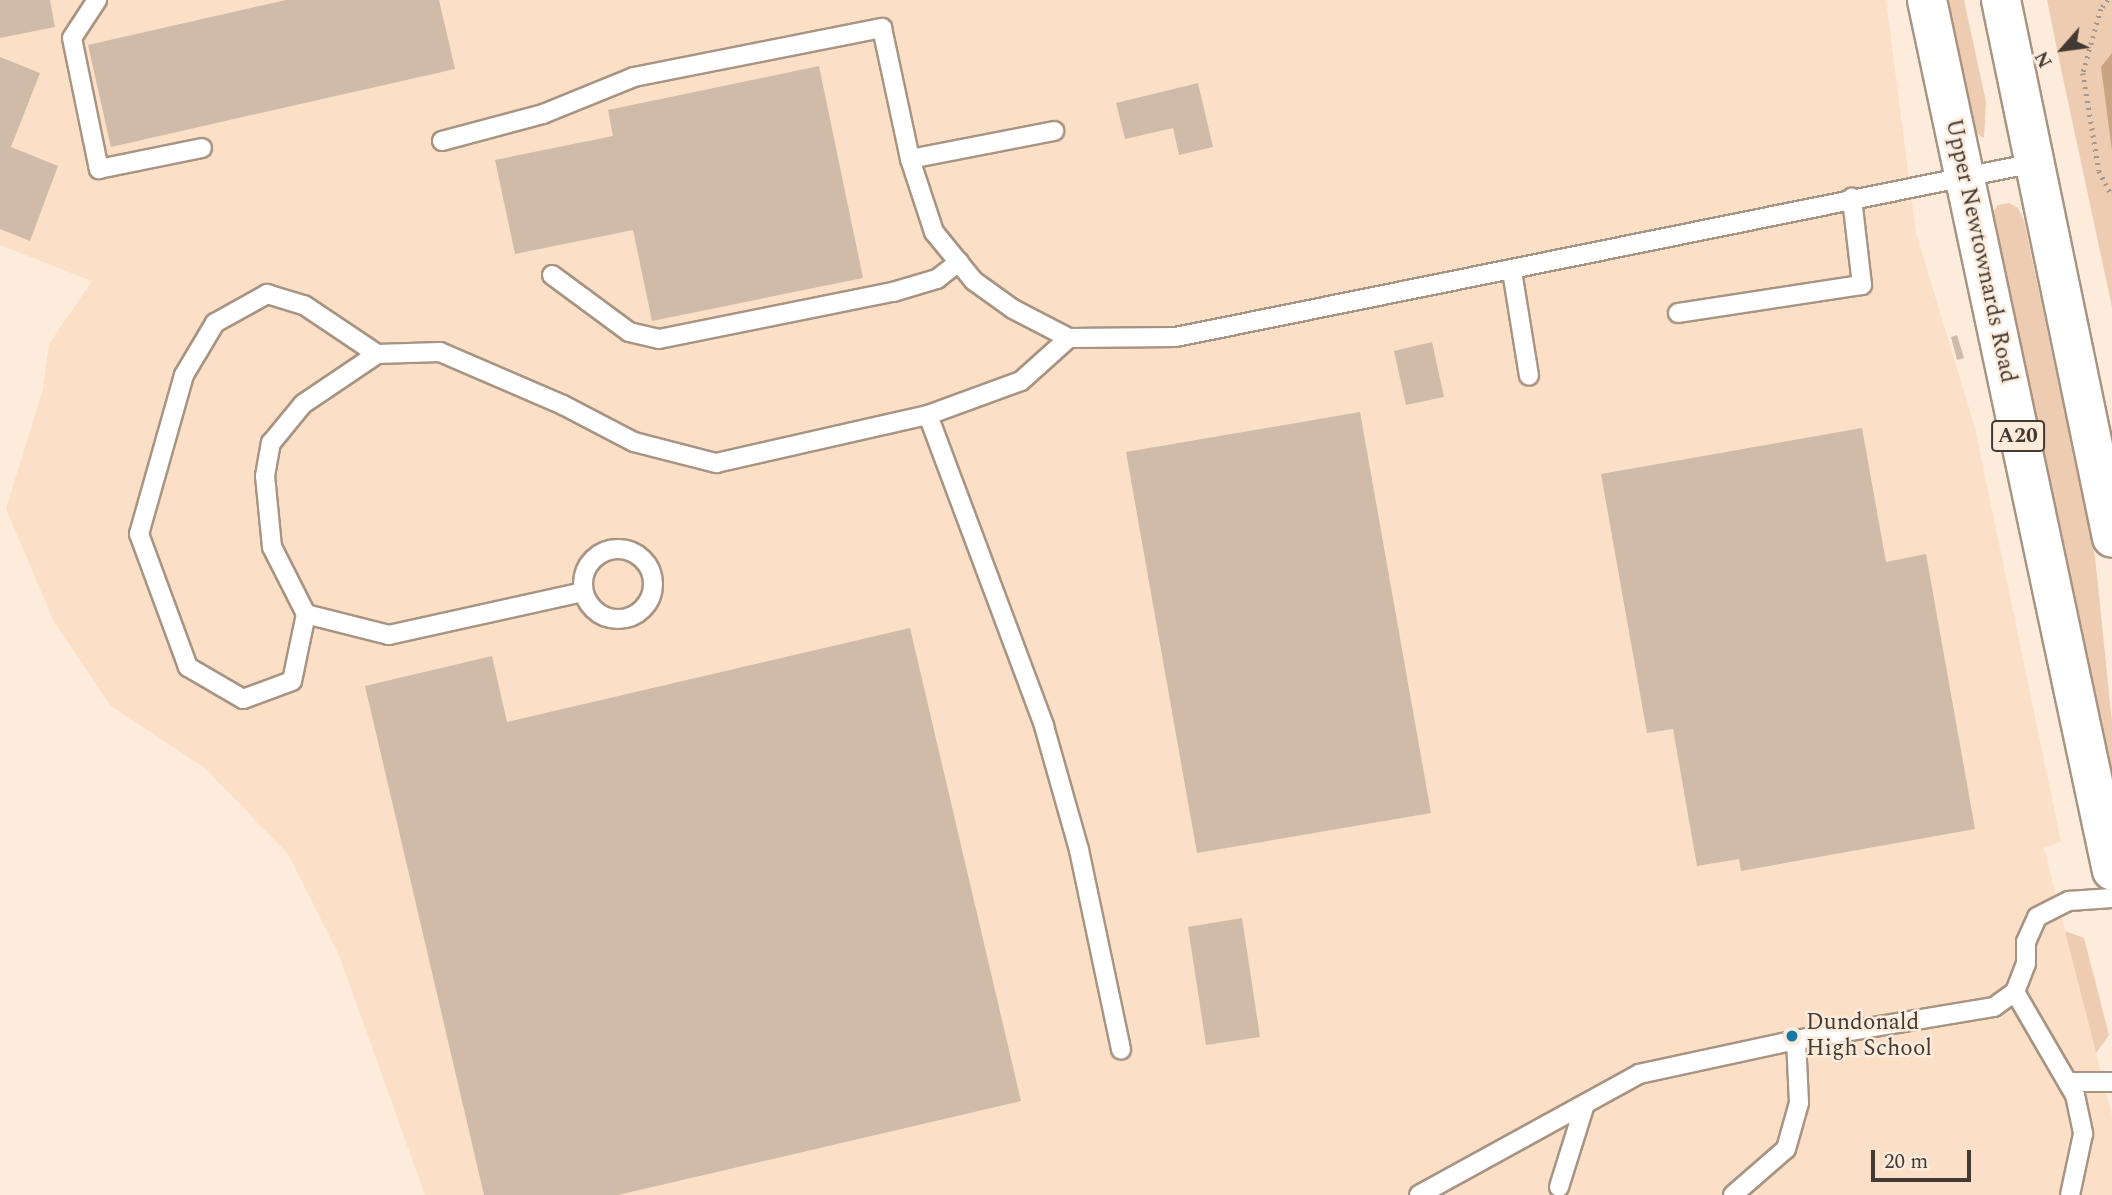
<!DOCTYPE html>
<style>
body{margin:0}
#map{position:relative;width:2112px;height:1195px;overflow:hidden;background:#fdebdc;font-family:Spectral,serif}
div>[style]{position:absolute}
.built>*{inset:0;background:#fbdfc7}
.green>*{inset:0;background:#edccb1}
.forest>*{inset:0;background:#caa482}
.building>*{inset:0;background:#d0bba9}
.path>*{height:4.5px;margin-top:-2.25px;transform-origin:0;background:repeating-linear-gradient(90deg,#a5988c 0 2px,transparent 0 7px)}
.roads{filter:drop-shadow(2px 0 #a89482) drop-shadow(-2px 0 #a89482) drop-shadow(0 2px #a89482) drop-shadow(0 -2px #a89482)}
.service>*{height:18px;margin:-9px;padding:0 9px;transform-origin:9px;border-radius:9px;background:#fff}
.service>.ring{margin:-9px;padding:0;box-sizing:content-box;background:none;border:18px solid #fff;border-radius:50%}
.trunk>*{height:38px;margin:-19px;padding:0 19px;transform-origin:19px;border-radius:19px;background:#fff}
.dots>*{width:19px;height:19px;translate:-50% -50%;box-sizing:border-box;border:4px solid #fdebdc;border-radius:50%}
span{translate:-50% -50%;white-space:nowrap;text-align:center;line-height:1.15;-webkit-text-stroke:5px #fdebdc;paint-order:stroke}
.shield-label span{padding:2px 5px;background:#fdebdc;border:2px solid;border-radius:5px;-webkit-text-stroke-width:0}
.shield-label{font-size:21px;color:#433a33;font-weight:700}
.street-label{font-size:23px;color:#433a33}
.poi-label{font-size:23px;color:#433a33}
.left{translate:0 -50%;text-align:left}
.north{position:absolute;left:2028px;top:14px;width:70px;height:70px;-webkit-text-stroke:5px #fdebdc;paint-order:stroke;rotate:242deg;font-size:19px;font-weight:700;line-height:28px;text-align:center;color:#433a33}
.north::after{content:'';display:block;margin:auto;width:24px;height:32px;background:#433a33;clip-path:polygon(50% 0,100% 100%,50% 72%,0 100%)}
.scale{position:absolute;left:1871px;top:1150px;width:100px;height:32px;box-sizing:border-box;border:4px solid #433a33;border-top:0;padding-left:9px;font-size:21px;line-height:24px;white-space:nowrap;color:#433a33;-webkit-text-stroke:5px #fdebdc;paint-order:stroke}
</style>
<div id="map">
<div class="built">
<div style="clip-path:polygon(0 0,1886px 0,1916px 233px,1975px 428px,2061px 842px,2044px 848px,2112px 1116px,2112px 1195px,425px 1195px,339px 955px,288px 854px,205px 768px,110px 705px,54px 622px,6px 509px,43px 389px,49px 344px,92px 281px,0 245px)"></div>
</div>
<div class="green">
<div style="clip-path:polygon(1945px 0,1964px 0,1986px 102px,1984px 138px,1973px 131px)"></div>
<div style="clip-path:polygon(2047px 0,2112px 0,2112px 307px,2060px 64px)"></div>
<div style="clip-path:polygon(2009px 203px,2018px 208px,2024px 221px,2095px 557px,2112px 722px,2112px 786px,1992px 213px,1998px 205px)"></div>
<div style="clip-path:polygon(2065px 931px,2084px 938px,2109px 1035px,2096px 1053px)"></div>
</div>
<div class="forest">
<div style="clip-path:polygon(2112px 53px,2112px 151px,2101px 67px)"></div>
</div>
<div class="building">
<div style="clip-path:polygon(0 0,50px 0,55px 27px,0 38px)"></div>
<div style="clip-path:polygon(286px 0,439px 0,455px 69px,111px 147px,88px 45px)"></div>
<div style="clip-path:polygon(0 57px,40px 73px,11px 147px,58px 166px,30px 241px,0 229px)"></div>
<div style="clip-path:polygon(819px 66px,863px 278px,652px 321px,633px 230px,515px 254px,495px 160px,613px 136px,608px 110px)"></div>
<div style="clip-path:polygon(1198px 83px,1213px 147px,1179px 155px,1173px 128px,1125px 139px,1116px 103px)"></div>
<div style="clip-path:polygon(1957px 335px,1964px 358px,1957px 360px,1951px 337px)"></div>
<div style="clip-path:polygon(1432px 342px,1444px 397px,1406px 405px,1394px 351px)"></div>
<div style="clip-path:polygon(1360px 412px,1431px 813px,1197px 853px,1126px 452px)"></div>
<div style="clip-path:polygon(1862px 428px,1886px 562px,1926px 554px,1975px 829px,1741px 871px,1739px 859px,1697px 866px,1673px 729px,1647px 733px,1601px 474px)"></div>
<div style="clip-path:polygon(910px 628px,1021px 1101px,618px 1195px,484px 1195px,365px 686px,492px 656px,507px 722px)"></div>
<div style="clip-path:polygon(1242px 918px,1260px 1037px,1206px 1045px,1188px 927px)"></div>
</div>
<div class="path">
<div style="left:2108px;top:0;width:11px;rotate:128deg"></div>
<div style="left:2101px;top:9px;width:66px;rotate:105.7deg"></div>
<div style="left:2083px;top:73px;width:99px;rotate:80.7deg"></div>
<div style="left:2099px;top:171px;width:27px;rotate:62deg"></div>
</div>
<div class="roads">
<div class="service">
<div style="left:97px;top:0;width:45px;rotate:123.3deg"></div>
<div style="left:72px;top:38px;width:134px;rotate:78.4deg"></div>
<div style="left:99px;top:169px;width:105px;rotate:-11.5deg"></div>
<div style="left:442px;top:141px;width:105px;rotate:-15deg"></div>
<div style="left:543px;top:114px;width:98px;rotate:-22.1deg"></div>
<div style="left:634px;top:77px;width:253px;rotate:-11.2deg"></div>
<div style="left:882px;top:28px;width:134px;rotate:77.9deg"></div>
<div style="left:910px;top:159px;width:77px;rotate:71.8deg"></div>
<div style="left:934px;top:232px;width:63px;rotate:50.8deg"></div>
<div style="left:974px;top:281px;width:48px;rotate:35.7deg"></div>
<div style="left:1013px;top:309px;width:63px;rotate:27.4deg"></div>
<div style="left:910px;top:159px;width:147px;rotate:-11deg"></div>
<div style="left:1512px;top:271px;width:106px;rotate:80.8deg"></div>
<div style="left:552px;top:275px;width:96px;rotate:36.5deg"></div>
<div style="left:629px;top:332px;width:31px;rotate:13deg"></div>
<div style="left:659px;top:339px;width:239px;rotate:-11.4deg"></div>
<div style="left:893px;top:292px;width:46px;rotate:-16.5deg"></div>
<div style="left:937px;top:279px;width:28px;rotate:-38deg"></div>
<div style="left:1678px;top:313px;width:186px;rotate:-8.7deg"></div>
<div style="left:1862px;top:285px;width:88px;rotate:-96.6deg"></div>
<div style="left:928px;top:415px;width:332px;rotate:69.5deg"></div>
<div style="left:1044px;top:726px;width:129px;rotate:74.2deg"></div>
<div style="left:1079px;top:850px;width:204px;rotate:78.1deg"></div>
<div class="ring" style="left:583px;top:549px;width:52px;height:52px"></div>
<div style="left:583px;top:592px;width:199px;rotate:167.5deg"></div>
<div style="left:389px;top:635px;width:86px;rotate:-165.8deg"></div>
<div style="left:306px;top:614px;width:75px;rotate:-116.9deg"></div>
<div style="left:272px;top:547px;width:71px;rotate:-95.6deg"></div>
<div style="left:265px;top:476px;width:34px;rotate:-80deg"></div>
<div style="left:271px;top:443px;width:50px;rotate:-50.6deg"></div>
<div style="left:303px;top:404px;width:89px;rotate:-34deg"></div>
<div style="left:377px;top:354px;width:63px;rotate:-1.8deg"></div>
<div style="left:440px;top:352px;width:134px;rotate:23.3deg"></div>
<div style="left:563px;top:405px;width:80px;rotate:27.5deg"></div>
<div style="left:634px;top:442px;width:85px;rotate:14.4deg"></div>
<div style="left:716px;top:463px;width:217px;rotate:-12.8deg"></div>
<div style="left:928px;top:415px;width:99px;rotate:-20.1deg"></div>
<div style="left:1021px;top:381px;width:64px;rotate:-41.9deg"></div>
<div style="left:1069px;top:338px;width:107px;rotate:-0.5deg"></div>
<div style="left:1176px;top:337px;width:875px;rotate:-11.46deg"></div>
<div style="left:306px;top:614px;width:68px;rotate:101.8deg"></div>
<div style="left:292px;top:681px;width:52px;rotate:159.8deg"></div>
<div style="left:243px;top:699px;width:64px;rotate:-149.8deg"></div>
<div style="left:188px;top:667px;width:142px;rotate:-110.2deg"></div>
<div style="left:139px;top:534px;width:165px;rotate:-74.2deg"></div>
<div style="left:184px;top:375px;width:61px;rotate:-59.2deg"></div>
<div style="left:215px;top:323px;width:60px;rotate:-29.1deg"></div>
<div style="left:267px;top:294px;width:39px;rotate:17deg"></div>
<div style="left:304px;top:305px;width:88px;rotate:33.9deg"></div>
<div style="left:2015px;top:992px;width:119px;rotate:59.8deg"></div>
<div style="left:2075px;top:1095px;width:40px;rotate:78deg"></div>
<div style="left:2083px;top:1134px;width:62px;rotate:102deg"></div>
<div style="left:2070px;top:1082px;width:42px"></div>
<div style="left:1559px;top:1187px;width:87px;rotate:-72.6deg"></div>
<div style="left:1419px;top:1195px;width:251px;rotate:-28.8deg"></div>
<div style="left:1639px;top:1074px;width:161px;rotate:-12.2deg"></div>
<div style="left:1796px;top:1040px;width:201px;rotate:-9.5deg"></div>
<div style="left:1994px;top:1007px;width:26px;rotate:-36deg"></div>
<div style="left:2015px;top:992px;width:30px;rotate:-69deg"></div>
<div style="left:2026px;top:964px;width:22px;rotate:-90deg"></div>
<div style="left:2026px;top:942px;width:27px;rotate:-66deg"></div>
<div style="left:2037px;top:917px;width:36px;rotate:-27deg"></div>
<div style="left:2069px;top:901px;width:43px;rotate:-4deg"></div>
<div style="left:1733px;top:1195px;width:70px;rotate:-41deg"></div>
<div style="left:1786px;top:1149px;width:48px;rotate:-74.2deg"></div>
<div style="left:1799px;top:1103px;width:63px;rotate:-92.7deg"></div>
</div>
<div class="trunk">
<div style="left:1927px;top:0;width:890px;rotate:78.01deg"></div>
<div style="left:2001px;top:0;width:549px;rotate:78.34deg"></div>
</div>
</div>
<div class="dots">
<div style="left:1792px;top:1036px;background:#177aa6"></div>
</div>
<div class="shield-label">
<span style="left:2018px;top:436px">A20</span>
</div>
<div class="street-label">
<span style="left:1980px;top:251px;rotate:78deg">Upper Newtownards Road</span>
</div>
<div class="poi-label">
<span class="left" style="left:1806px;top:1036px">Dundonald<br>High School</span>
</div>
<div class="north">N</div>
<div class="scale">20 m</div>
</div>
